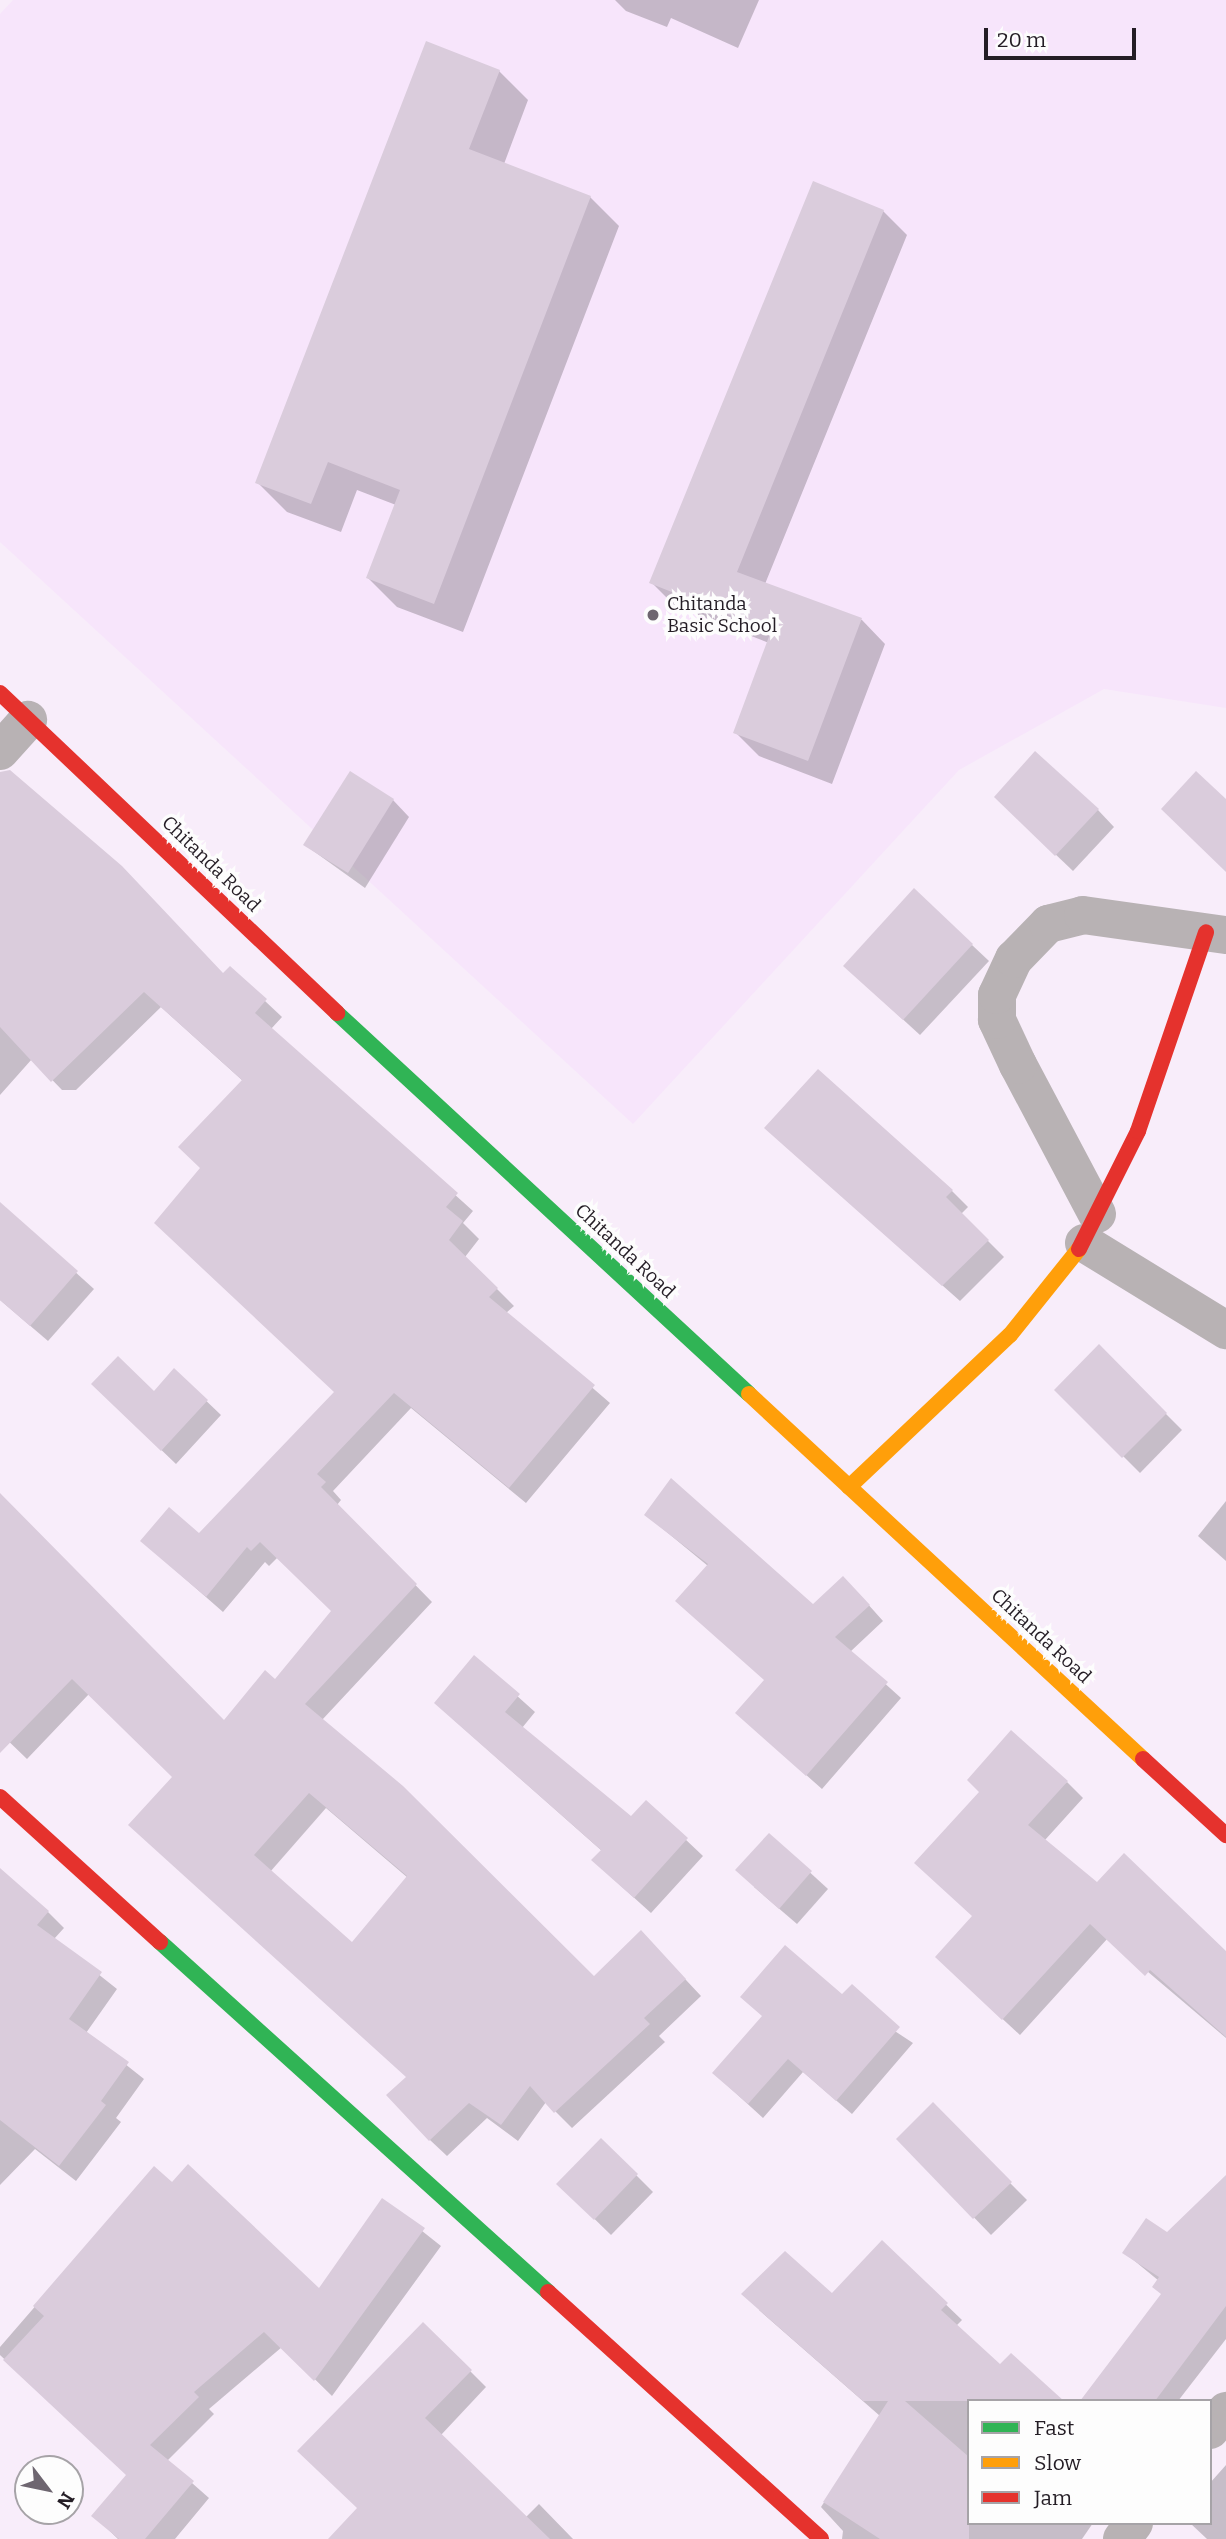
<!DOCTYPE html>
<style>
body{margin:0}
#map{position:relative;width:1226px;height:2539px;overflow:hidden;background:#f8edfa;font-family:Bitter,serif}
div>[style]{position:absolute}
.built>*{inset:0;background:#f7e5fb}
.shadow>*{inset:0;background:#0003}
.building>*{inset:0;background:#daccdc}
.street>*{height:38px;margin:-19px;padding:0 19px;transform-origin:19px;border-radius:19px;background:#b8b2b4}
.fast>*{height:16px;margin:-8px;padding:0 8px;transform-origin:8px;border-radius:8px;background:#30b455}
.slow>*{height:16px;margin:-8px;padding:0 8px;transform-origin:8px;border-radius:8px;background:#ff9f0a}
.jam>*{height:16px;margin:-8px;padding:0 8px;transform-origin:8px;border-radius:8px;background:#e5322d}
.dots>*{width:19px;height:19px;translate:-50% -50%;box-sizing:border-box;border:4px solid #fdfdfd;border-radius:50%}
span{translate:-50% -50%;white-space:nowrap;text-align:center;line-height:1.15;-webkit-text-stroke:7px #fdfdfd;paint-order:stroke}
.poi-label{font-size:19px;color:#241d25}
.left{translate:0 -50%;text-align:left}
.street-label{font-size:19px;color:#241d25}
.legend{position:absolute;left:967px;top:2399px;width:245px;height:126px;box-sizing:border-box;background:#fdfdfd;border:2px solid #a6a3a7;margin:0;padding:9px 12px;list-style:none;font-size:21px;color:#241d25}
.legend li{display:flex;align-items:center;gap:14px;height:35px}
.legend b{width:35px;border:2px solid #a6a3a7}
.north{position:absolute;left:14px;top:2455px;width:70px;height:70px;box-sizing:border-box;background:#fdfdfd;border:2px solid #a6a3a7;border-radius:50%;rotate:122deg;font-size:19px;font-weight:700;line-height:28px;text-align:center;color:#241d25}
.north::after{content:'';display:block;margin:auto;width:24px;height:32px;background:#6e6670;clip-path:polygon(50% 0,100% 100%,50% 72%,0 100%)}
.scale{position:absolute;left:984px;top:28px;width:152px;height:32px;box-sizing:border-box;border:4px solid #241d25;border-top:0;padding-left:9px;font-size:21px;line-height:24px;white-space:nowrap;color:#241d25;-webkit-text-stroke:5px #fdfdfd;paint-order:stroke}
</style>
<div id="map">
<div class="built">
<div style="clip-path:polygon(13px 0,1226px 0,1226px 708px,1104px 689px,959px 770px,633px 1124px,0 542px,0 14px)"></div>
</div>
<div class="shadow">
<div style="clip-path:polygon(615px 0,759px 0,738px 48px,671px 18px,667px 27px,626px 11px)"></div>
<div style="clip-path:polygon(499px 71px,528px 100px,504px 164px,590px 197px,619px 226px,463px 632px,397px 607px,368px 578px,396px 505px,357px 490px,341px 532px,287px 512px,258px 483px)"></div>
<div style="clip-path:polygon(883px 211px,907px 235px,765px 584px,862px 620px,885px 644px,832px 784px,759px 756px,735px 732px,769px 643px,675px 606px,652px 583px)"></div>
<div style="clip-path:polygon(393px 800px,409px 817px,365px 888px,305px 845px)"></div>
<div style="clip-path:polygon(1098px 810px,1114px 827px,1073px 871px,1013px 814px)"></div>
<div style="clip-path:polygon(evenodd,0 836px,265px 1001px,282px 1017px,271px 1029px,473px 1211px,463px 1223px,479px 1239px,465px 1257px,514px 1306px,506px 1313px,610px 1403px,526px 1503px,411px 1408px,333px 1491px,341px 1500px,337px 1505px,432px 1602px,322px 1720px,594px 1979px,657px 1949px,701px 1996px,659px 2036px,665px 2042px,572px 2128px,546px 2102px,518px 2141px,487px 2118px,447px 2156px,430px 2140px,408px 2078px,174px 1777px,89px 1694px,27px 1759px,0 1733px,0 1499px,224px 1723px,275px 1681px,333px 1611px,278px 1557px,269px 1566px,265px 1562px,223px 1612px,142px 1541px,199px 1535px,336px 1392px,202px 1168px,243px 1081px,161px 1007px,76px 1090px,62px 1090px,32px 1059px,0 1095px,0 836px,326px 1808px,408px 1878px,353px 1944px,270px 1872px,326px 1808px)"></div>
<div style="clip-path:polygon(972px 945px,989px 961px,920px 1035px,862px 982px)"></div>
<div style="clip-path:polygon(783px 1144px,952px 1191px,968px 1207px,961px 1214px,1004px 1257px,960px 1301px)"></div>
<div style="clip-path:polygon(0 1204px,94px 1289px,48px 1341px,0 1300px)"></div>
<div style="clip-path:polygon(1099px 1347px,1182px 1430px,1140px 1473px,1057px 1390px)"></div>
<div style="clip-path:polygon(175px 1371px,221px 1415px,176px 1464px,107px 1398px,154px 1393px)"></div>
<div style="clip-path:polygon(1226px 1501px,1226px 1561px,1198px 1536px)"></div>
<div style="clip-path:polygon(646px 1515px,813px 1607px,858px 1593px,883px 1621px,850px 1652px,901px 1698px,822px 1789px,752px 1727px,766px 1681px,708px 1566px)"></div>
<div style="clip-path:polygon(474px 1657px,535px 1712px,522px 1728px,632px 1818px,646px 1802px,703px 1856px,651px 1913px,610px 1876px,602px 1851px,453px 1719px)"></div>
<div style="clip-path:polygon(1067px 1782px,1083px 1798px,1045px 1840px,1097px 1884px,1226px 1954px,1226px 2038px,1108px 1938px,1020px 2035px,953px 1973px,974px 1917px,933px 1879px)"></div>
<div style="clip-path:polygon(769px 1835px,828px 1889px,797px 1924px,754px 1887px)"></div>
<div style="clip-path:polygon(0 1895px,48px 1912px,64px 1928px,54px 1939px,117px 1989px,86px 2033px,144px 2079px,116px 2118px,121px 2122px,76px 2181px,35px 2149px,0 2185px)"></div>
<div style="clip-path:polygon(843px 1997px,913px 2043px,852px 2114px,803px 2072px,763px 2118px,729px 2087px,763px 2017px)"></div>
<div style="clip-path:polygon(933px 2105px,1027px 2200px,991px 2235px,898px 2139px)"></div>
<div style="clip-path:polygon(601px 2140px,653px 2192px,611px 2235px,575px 2200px)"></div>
<div style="clip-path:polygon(154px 2169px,319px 2291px,383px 2200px,441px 2246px,332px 2396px,282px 2347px,209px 2409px,214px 2414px,167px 2461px,209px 2498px,175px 2539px,118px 2539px,94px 2516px,128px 2475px,0 2355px,0 2347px)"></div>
<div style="clip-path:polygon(1226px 2178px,1226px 2339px,1178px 2401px,1084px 2401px,1163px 2295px,1159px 2281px,1125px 2253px,1168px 2234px)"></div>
<div style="clip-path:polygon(882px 2243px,962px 2320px,956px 2326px,969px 2401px,969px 2523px,1093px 2523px,1082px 2539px,842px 2539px,843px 2531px,821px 2507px,880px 2416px,759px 2310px,832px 2295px)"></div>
<div style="clip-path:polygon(423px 2324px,486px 2387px,441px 2435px,525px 2518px,539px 2504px,573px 2539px,331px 2539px,359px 2508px)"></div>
<div style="clip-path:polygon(1226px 2465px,1226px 2539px,1207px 2539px,1190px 2523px,1210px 2523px,1210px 2483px)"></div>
</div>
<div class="building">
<div style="clip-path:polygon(426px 41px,500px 70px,469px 149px,591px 196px,434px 604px,366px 578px,400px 490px,328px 462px,311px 504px,255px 483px)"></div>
<div style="clip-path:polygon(813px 181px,884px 210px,737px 572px,862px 618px,808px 761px,733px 733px,771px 631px,649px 583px)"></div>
<div style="clip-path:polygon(1035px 751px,1099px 809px,1055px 856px,994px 797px)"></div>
<div style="clip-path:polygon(evenodd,10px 770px,122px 866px,223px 973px,230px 966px,267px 999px,255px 1013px,458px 1193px,446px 1207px,463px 1221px,449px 1240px,498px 1288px,489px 1297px,595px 1385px,509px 1488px,394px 1393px,317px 1474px,326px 1482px,321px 1487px,417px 1584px,305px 1704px,403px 1786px,594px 1976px,641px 1930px,686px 1979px,644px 2018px,650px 2024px,554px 2113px,530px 2086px,501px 2125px,469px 2103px,429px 2141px,386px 2095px,406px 2077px,128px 1825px,172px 1777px,72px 1679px,0 1753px,0 1493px,224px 1720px,265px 1670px,275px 1679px,331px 1611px,260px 1542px,251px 1551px,247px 1547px,206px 1597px,140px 1541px,169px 1507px,199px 1533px,334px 1392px,154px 1223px,200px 1168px,178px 1147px,242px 1080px,144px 992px,51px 1082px,0 1027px,0 772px,10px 770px,309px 1793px,407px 1876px,352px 1942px,254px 1855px,309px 1793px)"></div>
<div style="clip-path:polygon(350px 771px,394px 799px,348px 873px,303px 845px)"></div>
<div style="clip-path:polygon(1196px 771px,1226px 799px,1226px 872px,1161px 809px)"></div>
<div style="clip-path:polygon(914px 888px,973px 944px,903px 1020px,843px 966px)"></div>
<div style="clip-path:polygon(818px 1069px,953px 1190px,946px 1197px,989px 1240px,942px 1286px,764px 1128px)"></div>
<div style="clip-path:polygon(0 1202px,78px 1271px,30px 1326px,0 1300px)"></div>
<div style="clip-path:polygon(1099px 1344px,1167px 1413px,1122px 1458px,1054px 1390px)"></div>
<div style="clip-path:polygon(118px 1356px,154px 1391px,174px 1368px,208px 1400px,161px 1451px,91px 1384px)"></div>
<div style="clip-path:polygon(671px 1478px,813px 1604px,843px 1576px,870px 1605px,835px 1637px,888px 1682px,806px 1776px,735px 1713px,764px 1680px,675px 1601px,708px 1564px,644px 1515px)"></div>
<div style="clip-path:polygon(474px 1655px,520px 1694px,505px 1712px,631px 1816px,646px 1800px,688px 1838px,634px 1898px,591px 1860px,601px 1850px,434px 1703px)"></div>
<div style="clip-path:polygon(1011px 1730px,1068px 1781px,1028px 1825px,1097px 1882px,1124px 1853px,1226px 1951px,1226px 2037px,1150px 1970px,1145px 1976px,1090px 1924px,1002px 2020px,935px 1957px,972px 1916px,914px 1863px,979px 1792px,967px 1780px)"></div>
<div style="clip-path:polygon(769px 1833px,812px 1871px,779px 1909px,735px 1870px)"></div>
<div style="clip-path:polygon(0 1868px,49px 1911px,37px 1925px,102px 1972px,69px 2019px,129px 2062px,101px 2101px,106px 2105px,59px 2166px,0 2120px)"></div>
<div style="clip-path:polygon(785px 1945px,842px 1994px,852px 1984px,900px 2027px,836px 2101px,788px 2059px,748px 2104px,712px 2073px,762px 2016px,740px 1997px)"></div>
<div style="clip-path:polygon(933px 2102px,1012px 2182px,973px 2219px,896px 2139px)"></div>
<div style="clip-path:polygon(601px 2138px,638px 2174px,594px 2220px,556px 2184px)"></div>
<div style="clip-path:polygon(188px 2164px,319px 2288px,382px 2198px,425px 2228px,314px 2381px,264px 2332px,194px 2392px,199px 2397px,150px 2445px,194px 2481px,145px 2539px,119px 2539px,91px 2516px,126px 2475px,3px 2360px,44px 2316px,33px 2306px,154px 2166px,172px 2182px)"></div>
<div style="clip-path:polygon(1226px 2175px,1226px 2306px,1155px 2401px,1080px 2401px,1161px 2294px,1152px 2287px,1159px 2277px,1122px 2253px,1146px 2218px,1167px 2232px)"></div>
<div style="clip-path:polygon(882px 2240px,948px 2303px,941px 2310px,1000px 2364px,1011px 2353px,1064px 2401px,905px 2401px,969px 2457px,969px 2539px,880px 2539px,823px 2502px,888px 2401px,863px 2401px,741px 2294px,785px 2251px,832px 2293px)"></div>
<div style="clip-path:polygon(423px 2322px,472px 2370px,425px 2418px,550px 2539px,328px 2539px,357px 2508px,297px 2451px)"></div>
</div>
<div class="street">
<div style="left:0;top:751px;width:42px;rotate:-47.9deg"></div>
<div style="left:1097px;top:1214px;width:169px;rotate:-117.9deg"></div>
<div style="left:1018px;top:1065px;width:50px;rotate:-115deg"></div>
<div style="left:997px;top:1020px;width:25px;rotate:-90deg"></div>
<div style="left:997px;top:995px;width:40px;rotate:-65deg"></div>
<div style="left:1014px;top:959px;width:49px;rotate:-45.8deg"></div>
<div style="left:1048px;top:924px;width:36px;rotate:-14deg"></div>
<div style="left:1083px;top:915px;width:144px;rotate:8deg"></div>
<div style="left:1084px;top:1243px;width:167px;rotate:31.5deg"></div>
<div style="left:1210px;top:2430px;width:25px;rotate:-50deg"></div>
<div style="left:1122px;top:2539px;width:20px;rotate:-53deg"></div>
</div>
<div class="fast">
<div style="left:337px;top:1013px;width:561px;rotate:42.76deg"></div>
<div style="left:160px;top:1942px;width:523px;rotate:42.05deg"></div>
</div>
<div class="slow">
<div style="left:749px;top:1394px;width:537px;rotate:42.81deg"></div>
<div style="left:849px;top:1487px;width:221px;rotate:-43.4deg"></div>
<div style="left:1010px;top:1335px;width:110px;rotate:-51.3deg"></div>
</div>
<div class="jam">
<div style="left:0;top:693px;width:465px;rotate:43.5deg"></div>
<div style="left:1079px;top:1249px;width:132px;rotate:-63.4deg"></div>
<div style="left:1138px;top:1131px;width:210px;rotate:-71.1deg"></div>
<div style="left:1143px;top:1759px;width:113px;rotate:42.5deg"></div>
<div style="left:0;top:1797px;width:216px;rotate:42.2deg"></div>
<div style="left:548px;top:2292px;width:368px;rotate:42.1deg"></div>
</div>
<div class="dots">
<div style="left:653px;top:615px;background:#6e6670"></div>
</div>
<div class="poi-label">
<span class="left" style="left:667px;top:615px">Chitanda<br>Basic School</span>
</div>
<div class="street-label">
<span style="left:211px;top:864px;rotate:44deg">Chitanda Road</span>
<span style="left:625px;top:1251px;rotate:43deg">Chitanda Road</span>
<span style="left:1041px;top:1636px;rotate:43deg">Chitanda Road</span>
</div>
<ul class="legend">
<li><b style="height:9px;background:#30b455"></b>Fast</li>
<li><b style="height:9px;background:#ff9f0a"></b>Slow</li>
<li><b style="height:9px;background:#e5322d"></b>Jam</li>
</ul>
<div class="north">N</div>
<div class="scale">20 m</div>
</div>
